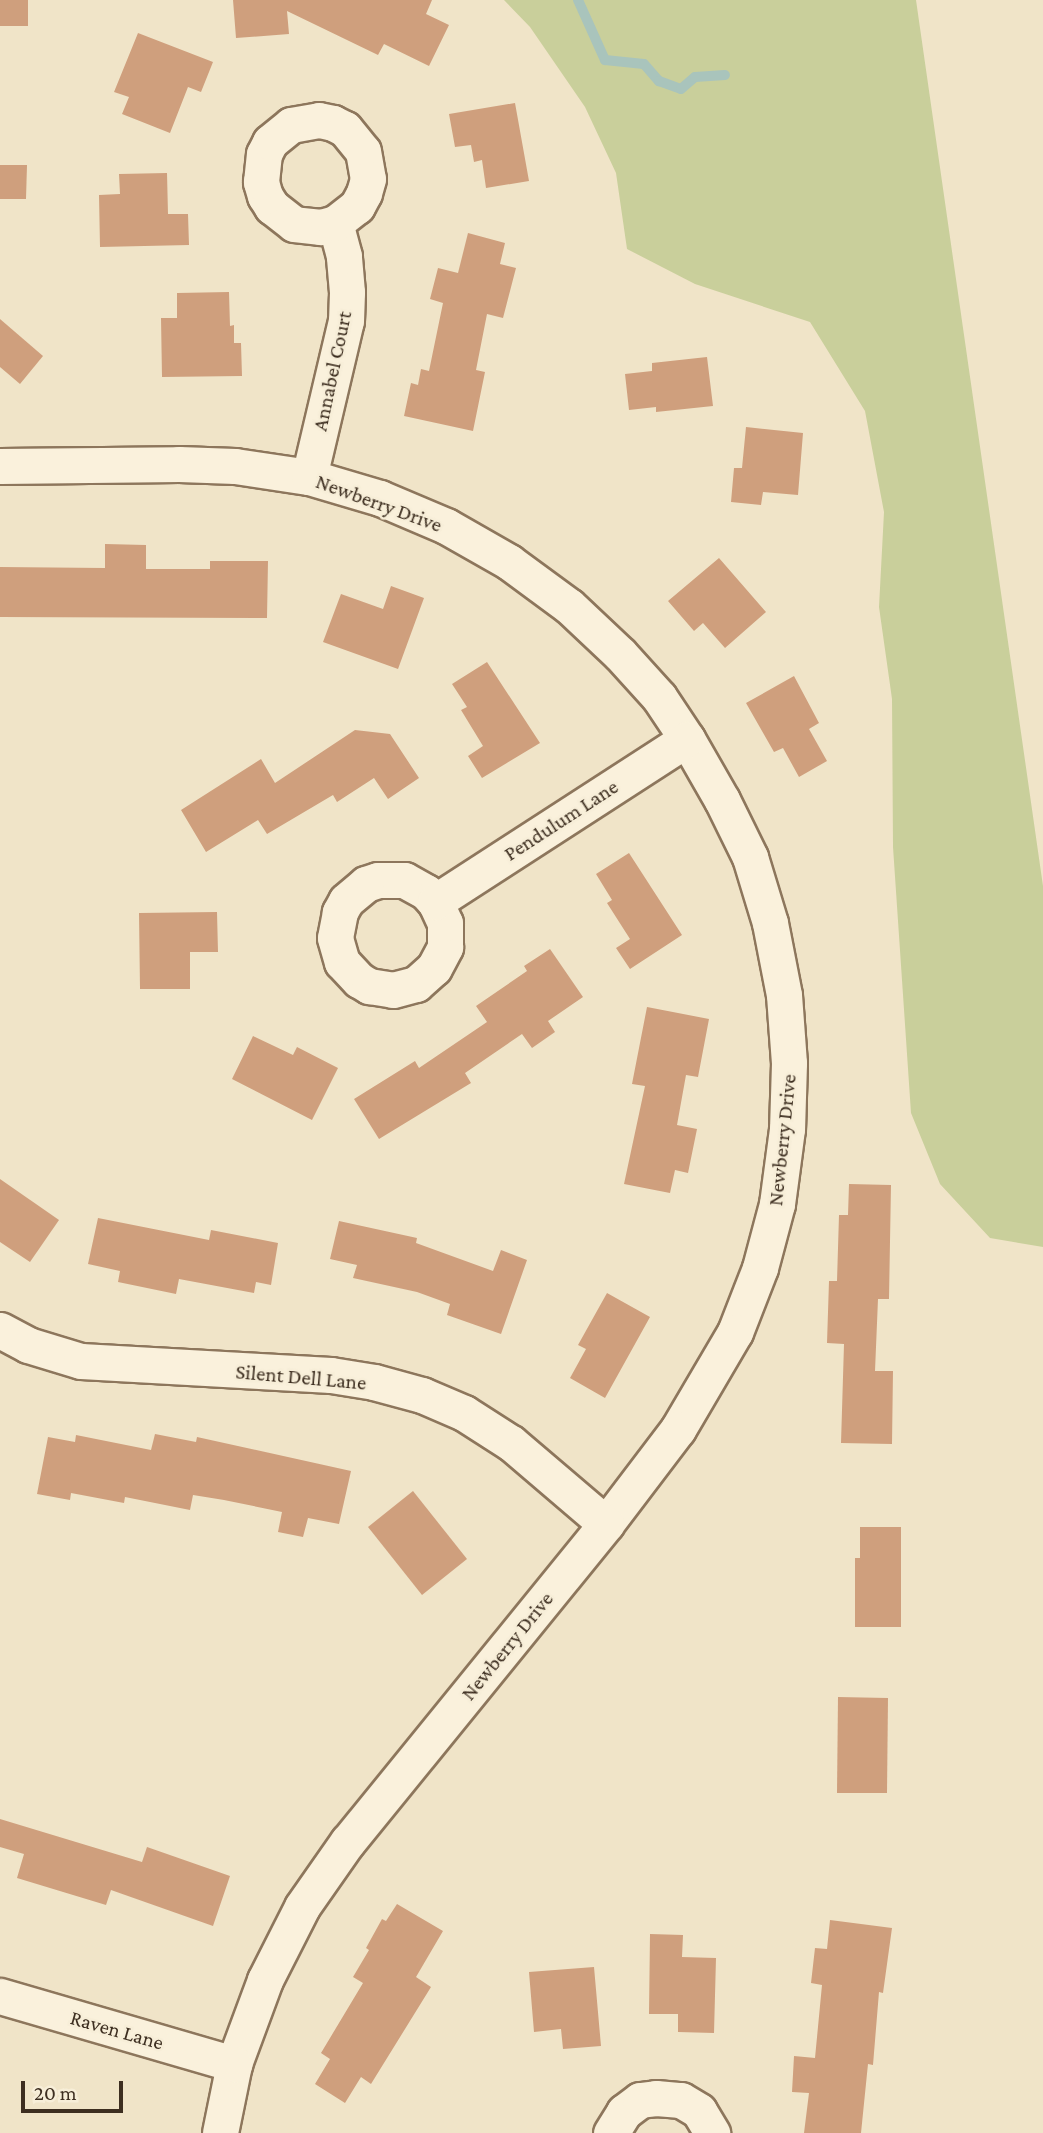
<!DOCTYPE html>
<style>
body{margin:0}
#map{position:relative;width:1043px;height:2133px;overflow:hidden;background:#f0e4c8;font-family:"Crimson Pro",serif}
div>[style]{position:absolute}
.green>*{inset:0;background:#c9cf9b}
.stream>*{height:10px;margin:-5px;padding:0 5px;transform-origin:5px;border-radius:5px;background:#a9c4bc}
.building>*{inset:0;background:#cf9f7d}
.roads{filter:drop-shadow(2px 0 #8d765c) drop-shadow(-2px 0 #8d765c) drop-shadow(0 2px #8d765c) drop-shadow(0 -2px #8d765c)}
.minor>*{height:35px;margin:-17.5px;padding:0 17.5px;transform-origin:17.5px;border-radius:17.5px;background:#faf1dc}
span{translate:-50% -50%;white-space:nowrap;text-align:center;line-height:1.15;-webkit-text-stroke:5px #f7eed8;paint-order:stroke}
.street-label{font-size:21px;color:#3d2e20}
.scale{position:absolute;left:21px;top:2081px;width:102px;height:32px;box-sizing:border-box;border:4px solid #3d2e20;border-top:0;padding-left:9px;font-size:21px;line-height:24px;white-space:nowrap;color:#3d2e20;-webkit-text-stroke:5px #f7eed8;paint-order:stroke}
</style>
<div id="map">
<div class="green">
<div style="clip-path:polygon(504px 0,916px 0,1043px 886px,1043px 1247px,990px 1238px,940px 1184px,911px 1113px,893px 847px,892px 699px,879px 607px,884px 512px,865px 411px,810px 322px,695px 284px,627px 249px,616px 173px,585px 107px,530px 27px)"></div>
</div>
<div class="stream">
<div style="left:578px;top:0;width:66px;rotate:65.8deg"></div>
<div style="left:605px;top:60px;width:39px;rotate:6deg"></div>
<div style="left:644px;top:64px;width:23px;rotate:49deg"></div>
<div style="left:659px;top:81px;width:23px;rotate:20deg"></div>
<div style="left:681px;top:89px;width:18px;rotate:-41deg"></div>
<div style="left:695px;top:77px;width:30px;rotate:-4deg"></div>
</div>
<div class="building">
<div style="clip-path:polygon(0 0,28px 0,28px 26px,0 26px)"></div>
<div style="clip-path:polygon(233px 0,432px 0,426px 14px,449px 25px,429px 66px,384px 44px,378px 55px,287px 11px,289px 34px,236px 38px)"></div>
<div style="clip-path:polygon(138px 33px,213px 62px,201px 92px,188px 87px,170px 133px,122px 114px,129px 97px,114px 92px)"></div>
<div style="clip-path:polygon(515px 103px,529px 181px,486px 188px,482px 160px,474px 162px,471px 145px,455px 147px,449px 114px)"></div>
<div style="clip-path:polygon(0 165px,27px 165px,26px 199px,0 199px)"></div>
<div style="clip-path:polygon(167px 173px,168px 214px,188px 214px,189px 245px,100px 247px,99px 195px,120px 194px,119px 174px)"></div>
<div style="clip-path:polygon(468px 233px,505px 243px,500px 264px,516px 268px,503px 318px,487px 314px,476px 370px,485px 372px,473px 431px,404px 416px,411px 383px,418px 385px,421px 369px,429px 371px,443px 303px,430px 299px,438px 268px,458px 273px)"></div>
<div style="clip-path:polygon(229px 292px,230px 326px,234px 325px,234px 343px,241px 343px,242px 376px,162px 377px,161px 318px,177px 318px,177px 293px)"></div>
<div style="clip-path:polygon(0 319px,43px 356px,20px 384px,0 367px)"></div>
<div style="clip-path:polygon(707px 357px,713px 406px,656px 412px,656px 407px,629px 410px,625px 374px,652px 371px,652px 363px)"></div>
<div style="clip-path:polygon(746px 427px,803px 433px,798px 495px,763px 492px,761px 505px,731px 502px,734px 468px,742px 468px)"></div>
<div style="clip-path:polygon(105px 544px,146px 545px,146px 569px,210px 569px,210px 561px,268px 561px,267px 618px,0 617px,0 567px,105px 568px)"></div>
<div style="clip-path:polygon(719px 558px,766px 612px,725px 648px,703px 623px,694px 631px,668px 601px)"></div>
<div style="clip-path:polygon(391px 586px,424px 598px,398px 669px,323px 642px,341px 594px,383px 609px)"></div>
<div style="clip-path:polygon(487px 662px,540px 743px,482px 778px,468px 756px,483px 746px,461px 710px,467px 707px,452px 684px)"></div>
<div style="clip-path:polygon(794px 676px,819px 723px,809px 729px,827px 761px,799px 777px,783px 748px,774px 752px,746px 703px)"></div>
<div style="clip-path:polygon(355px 730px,390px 734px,419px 778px,388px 799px,374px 778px,337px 802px,333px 795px,267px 834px,258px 820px,206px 852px,181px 810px,261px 759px,275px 783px)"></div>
<div style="clip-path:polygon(629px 853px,682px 935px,630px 969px,616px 948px,630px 939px,607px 903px,612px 900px,596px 874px)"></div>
<div style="clip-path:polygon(217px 912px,218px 952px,190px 952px,190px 989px,140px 989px,139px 913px)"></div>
<div style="clip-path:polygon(550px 949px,583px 997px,548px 1021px,555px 1032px,532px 1048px,522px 1034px,465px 1073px,471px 1083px,379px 1139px,354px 1099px,415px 1061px,419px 1068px,487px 1022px,476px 1006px,527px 971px,524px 966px)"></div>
<div style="clip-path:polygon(647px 1007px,709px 1019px,698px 1077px,686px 1075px,677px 1125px,697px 1129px,688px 1173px,675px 1170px,670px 1193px,624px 1184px,645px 1086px,632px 1084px)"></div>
<div style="clip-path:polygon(253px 1036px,293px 1055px,297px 1047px,338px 1068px,312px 1120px,232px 1079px)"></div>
<div style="clip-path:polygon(0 1179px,59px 1220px,30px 1262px,0 1242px)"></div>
<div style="clip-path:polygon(849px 1184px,891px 1185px,889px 1299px,878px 1299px,875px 1371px,893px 1371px,892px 1444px,841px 1443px,844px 1344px,827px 1343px,829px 1281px,837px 1281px,839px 1215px,848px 1215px)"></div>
<div style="clip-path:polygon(98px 1218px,209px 1240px,211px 1230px,278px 1243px,271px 1285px,256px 1282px,254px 1293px,179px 1279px,176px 1294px,118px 1282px,120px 1271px,88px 1264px)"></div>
<div style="clip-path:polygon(339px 1221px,417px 1238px,416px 1243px,493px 1271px,501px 1250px,527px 1260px,501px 1334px,447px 1315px,450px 1304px,417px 1292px,353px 1278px,357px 1265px,330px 1259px)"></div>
<div style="clip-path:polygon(607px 1293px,650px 1317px,605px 1398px,570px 1378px,586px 1349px,578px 1345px)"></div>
<div style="clip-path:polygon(155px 1434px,196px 1442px,197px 1437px,351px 1471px,339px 1524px,308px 1518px,303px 1537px,278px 1532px,282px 1512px,224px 1500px,193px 1495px,190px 1510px,125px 1497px,124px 1503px,71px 1493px,70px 1500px,37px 1494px,48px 1437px,75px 1442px,76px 1435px,151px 1450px)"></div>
<div style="clip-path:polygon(413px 1491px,467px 1559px,422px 1595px,368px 1527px)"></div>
<div style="clip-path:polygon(860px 1527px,901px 1527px,901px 1627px,855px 1627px,855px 1558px,860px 1558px)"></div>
<div style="clip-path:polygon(838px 1697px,888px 1698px,887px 1793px,837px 1793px)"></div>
<div style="clip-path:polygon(0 1819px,142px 1862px,147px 1847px,230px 1876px,213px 1926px,111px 1890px,106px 1905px,17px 1878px,24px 1854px,0 1847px)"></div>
<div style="clip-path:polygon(397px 1904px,443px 1931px,416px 1977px,431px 1987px,371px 2084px,361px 2077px,345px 2103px,315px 2084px,330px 2059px,321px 2053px,363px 1983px,353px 1977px,369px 1950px,366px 1948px,382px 1919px,386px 1921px)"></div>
<div style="clip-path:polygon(830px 1920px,892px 1928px,883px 1993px,879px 1992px,873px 2065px,868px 2064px,861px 2133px,804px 2133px,809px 2093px,792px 2092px,794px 2056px,815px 2058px,822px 1985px,811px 1983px,815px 1948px,827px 1949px)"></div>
<div style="clip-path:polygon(650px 1934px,683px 1935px,682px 1957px,716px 1958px,714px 2033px,678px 2032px,678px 2014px,649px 2014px)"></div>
<div style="clip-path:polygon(594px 1967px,601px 2046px,563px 2049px,561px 2029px,534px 2032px,529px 1972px)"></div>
</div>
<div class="roads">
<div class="minor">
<div style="left:0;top:466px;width:179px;rotate:-0.6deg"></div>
<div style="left:179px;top:464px;width:56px;rotate:2deg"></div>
<div style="left:235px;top:466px;width:75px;rotate:8.5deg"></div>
<div style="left:309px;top:477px;width:74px;rotate:16.5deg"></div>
<div style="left:380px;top:498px;width:72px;rotate:23deg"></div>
<div style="left:446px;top:526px;width:73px;rotate:29.7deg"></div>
<div style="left:509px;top:562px;width:74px;rotate:36.3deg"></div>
<div style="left:569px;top:606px;width:70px;rotate:43.3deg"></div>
<div style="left:620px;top:654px;width:58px;rotate:47.8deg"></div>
<div style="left:659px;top:697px;width:50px;rotate:56.3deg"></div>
<div style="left:687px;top:739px;width:70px;rotate:60.2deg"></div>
<div style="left:722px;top:800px;width:64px;rotate:63.8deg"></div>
<div style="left:750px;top:857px;width:69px;rotate:73.1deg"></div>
<div style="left:770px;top:923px;width:73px;rotate:79deg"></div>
<div style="left:784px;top:995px;width:68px;rotate:85.8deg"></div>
<div style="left:789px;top:1063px;width:66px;rotate:91.7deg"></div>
<div style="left:787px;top:1129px;width:76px;rotate:97.6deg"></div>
<div style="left:777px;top:1204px;width:66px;rotate:104.9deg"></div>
<div style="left:760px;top:1268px;width:69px;rotate:111.3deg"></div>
<div style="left:735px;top:1332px;width:113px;rotate:120.4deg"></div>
<div style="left:678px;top:1429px;width:119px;rotate:127.2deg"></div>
<div style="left:606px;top:1524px;width:409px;rotate:129.1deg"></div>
<div style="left:348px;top:1841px;width:80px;rotate:124.9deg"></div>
<div style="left:302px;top:1907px;width:82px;rotate:116.9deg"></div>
<div style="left:265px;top:1980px;width:90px;rotate:110.3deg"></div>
<div style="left:234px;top:2064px;width:70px;rotate:101.5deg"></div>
<div style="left:309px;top:477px;width:160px;rotate:-76.7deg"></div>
<div style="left:346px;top:321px;width:29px;rotate:-88deg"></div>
<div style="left:347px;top:292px;width:36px;rotate:-95deg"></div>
<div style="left:344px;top:256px;width:34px;rotate:-105deg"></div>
<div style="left:335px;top:223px;width:15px;rotate:164deg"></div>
<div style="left:321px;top:227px;width:27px;rotate:-174deg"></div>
<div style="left:294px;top:224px;width:28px;rotate:-142deg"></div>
<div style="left:272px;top:207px;width:13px;rotate:-122deg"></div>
<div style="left:265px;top:196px;width:15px;rotate:-106deg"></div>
<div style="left:261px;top:182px;width:28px;rotate:-84deg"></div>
<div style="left:264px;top:154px;width:13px;rotate:-63deg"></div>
<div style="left:270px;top:142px;width:27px;rotate:-39deg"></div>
<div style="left:291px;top:125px;width:28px;rotate:-10deg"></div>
<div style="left:319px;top:120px;width:14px;rotate:12deg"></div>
<div style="left:333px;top:123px;width:13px;rotate:27deg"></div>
<div style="left:345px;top:129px;width:28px;rotate:51deg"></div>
<div style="left:363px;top:151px;width:28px;rotate:80deg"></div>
<div style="left:368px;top:179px;width:15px;rotate:106deg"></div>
<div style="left:364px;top:193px;width:15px;rotate:118deg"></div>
<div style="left:357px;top:206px;width:28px;rotate:142deg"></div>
<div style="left:435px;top:902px;width:13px;rotate:-132deg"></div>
<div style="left:426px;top:892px;width:25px;rotate:-151deg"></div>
<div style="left:404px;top:880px;width:26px;rotate:180deg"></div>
<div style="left:378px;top:880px;width:13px;rotate:162deg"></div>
<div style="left:366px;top:884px;width:26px;rotate:140deg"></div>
<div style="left:346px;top:901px;width:13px;rotate:119deg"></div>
<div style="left:340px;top:912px;width:26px;rotate:101deg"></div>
<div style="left:335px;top:938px;width:25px;rotate:74deg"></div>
<div style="left:342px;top:962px;width:25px;rotate:47deg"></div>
<div style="left:359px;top:980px;width:12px;rotate:31deg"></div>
<div style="left:369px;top:986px;width:24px;rotate:9deg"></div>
<div style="left:393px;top:990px;width:24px;rotate:-15deg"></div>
<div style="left:416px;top:984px;width:24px;rotate:-42deg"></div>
<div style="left:434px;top:968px;width:24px;rotate:-62deg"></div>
<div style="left:445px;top:947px;width:24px;rotate:-90deg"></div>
<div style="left:445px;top:923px;width:23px;rotate:-115deg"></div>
<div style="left:435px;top:902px;width:300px;rotate:-32.9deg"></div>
<div style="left:0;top:1330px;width:32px;rotate:28deg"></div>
<div style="left:28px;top:1345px;width:55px;rotate:16.8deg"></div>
<div style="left:81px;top:1361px;width:250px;rotate:3.2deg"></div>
<div style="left:331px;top:1375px;width:44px;rotate:9.2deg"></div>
<div style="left:374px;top:1382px;width:50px;rotate:15.2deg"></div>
<div style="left:422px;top:1395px;width:46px;rotate:23.2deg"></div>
<div style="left:464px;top:1413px;width:56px;rotate:32.6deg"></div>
<div style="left:511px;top:1443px;width:125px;rotate:40.5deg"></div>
<div style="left:0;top:1996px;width:244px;rotate:16.2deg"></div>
<div style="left:611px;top:2133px;width:25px;rotate:-58deg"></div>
<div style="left:624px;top:2112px;width:20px;rotate:-37deg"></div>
<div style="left:640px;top:2100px;width:16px;rotate:-7deg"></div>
<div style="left:656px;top:2098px;width:25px;rotate:5deg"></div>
<div style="left:681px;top:2100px;width:21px;rotate:31deg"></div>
<div style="left:699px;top:2111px;width:26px;rotate:59deg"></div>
</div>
</div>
<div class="street-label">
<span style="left:332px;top:371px;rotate:-78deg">Annabel Court</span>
<span style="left:379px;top:503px;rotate:20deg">Newberry Drive</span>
<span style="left:561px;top:820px;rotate:-33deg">Pendulum Lane</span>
<span style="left:782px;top:1140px;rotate:-84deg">Newberry Drive</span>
<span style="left:301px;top:1377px;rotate:5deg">Silent Dell Lane</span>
<span style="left:507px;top:1646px;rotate:-51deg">Newberry Drive</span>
<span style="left:117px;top:2030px;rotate:16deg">Raven Lane</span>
</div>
<div class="scale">20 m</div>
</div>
